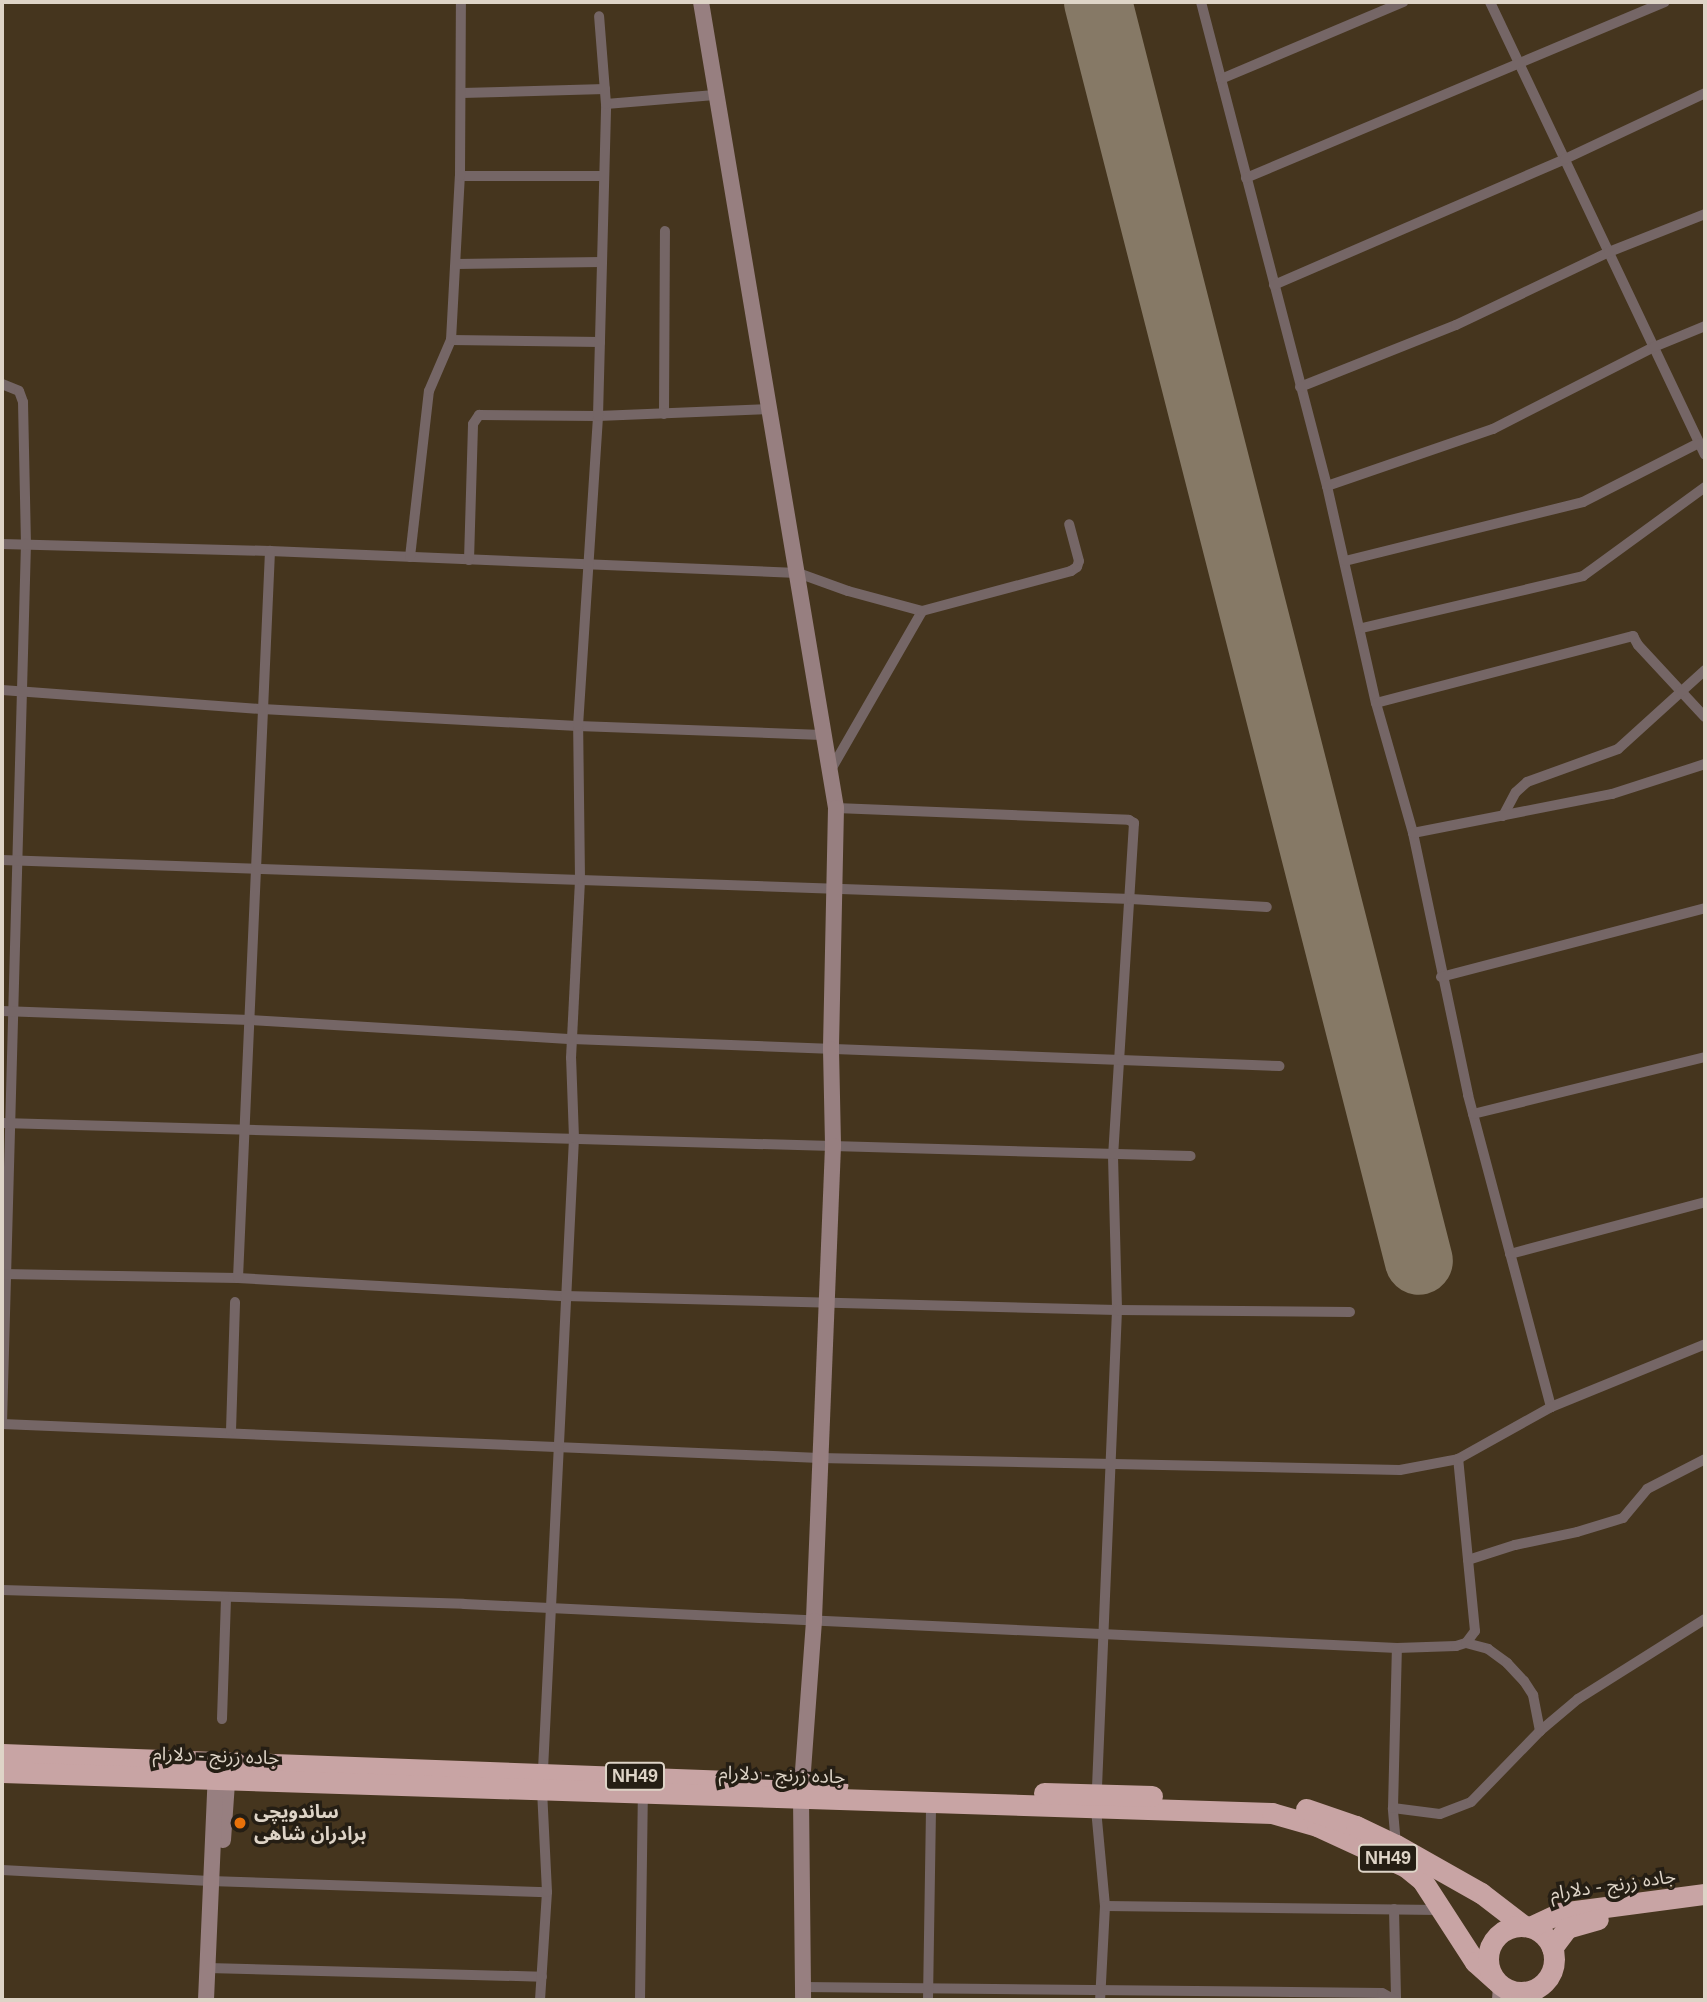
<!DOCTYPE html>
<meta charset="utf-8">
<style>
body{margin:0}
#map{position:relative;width:1707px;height:2002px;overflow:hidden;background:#45351e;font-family:Helvetica,"Noto Sans Arabic",sans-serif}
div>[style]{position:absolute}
.runway>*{height:68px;margin:-34px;padding:0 34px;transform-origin:34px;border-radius:34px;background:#867966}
.street>*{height:10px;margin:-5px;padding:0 5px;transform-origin:5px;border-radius:5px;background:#756666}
.secondary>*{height:16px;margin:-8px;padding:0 8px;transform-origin:8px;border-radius:8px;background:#977f80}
.highway>*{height:21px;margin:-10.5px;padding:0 10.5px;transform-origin:10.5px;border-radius:10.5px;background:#c8a4a4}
.highway>.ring{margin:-10.5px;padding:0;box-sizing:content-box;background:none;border:21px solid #c8a4a4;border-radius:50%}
.dots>*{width:19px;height:19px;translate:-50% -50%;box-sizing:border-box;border:4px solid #251e14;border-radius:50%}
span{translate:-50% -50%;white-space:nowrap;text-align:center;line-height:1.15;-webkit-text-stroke:7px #251e14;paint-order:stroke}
.shield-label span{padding:2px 5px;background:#251e14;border:2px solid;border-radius:5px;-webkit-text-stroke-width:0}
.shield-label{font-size:18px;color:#ded4c7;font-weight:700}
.street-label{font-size:19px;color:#ded4c7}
.poi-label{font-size:19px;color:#ded4c7;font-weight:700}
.left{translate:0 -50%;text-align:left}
.frame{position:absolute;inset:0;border:4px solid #ded4c7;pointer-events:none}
</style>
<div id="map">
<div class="runway">
<div style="left:1098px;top:2px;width:1299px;rotate:75.7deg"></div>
</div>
<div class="street">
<div style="left:1201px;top:2px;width:500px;rotate:75.41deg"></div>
<div style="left:1327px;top:486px;width:222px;rotate:77.3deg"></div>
<div style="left:1376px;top:703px;width:135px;rotate:74.1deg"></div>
<div style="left:1413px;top:833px;width:268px;rotate:78.1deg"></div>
<div style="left:1468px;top:1095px;width:323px;rotate:75.1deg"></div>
<div style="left:1490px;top:2px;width:501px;rotate:64.61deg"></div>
<div style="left:1221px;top:79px;width:198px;rotate:-22.9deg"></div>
<div style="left:462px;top:93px;width:143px;rotate:-1.6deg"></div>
<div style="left:606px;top:104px;width:109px;rotate:-4.7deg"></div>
<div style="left:460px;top:176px;width:144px"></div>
<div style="left:1246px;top:178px;width:454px;rotate:-22.8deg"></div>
<div style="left:456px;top:264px;width:146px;rotate:-0.8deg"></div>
<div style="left:1274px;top:285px;width:317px;rotate:-23.4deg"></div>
<div style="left:1565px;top:159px;width:155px;rotate:-25.2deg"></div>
<div style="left:451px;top:340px;width:149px;rotate:0.8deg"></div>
<div style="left:2px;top:384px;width:18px;rotate:22deg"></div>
<div style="left:19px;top:391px;width:12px;rotate:70deg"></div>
<div style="left:23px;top:402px;width:141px;rotate:88.8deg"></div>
<div style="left:26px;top:543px;width:880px;rotate:91.56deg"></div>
<div style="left:1300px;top:387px;width:168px;rotate:-21.7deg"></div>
<div style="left:1456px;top:325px;width:170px;rotate:-25.5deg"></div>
<div style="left:1609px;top:252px;width:103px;rotate:-21.6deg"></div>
<div style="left:664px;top:414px;width:183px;rotate:-89.7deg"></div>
<div style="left:1327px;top:486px;width:176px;rotate:-19deg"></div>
<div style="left:1493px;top:429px;width:181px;rotate:-27deg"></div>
<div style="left:1654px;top:347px;width:55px;rotate:-22.4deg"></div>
<div style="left:2px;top:544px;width:268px;rotate:1.5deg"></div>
<div style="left:270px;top:551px;width:528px;rotate:2.39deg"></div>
<div style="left:798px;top:573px;width:53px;rotate:19.8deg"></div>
<div style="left:848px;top:591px;width:77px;rotate:15.1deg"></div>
<div style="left:410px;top:557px;width:167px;rotate:-83.5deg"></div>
<div style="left:429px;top:391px;width:56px;rotate:-66.7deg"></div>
<div style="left:451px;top:340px;width:164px;rotate:-86.9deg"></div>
<div style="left:460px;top:176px;width:174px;rotate:-89.7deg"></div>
<div style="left:469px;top:560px;width:136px;rotate:-88.3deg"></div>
<div style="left:473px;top:424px;width:11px;rotate:-56deg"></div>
<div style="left:479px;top:415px;width:119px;rotate:0.5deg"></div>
<div style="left:598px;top:416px;width:171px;rotate:-2.3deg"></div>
<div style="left:1345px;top:561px;width:245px;rotate:-13.9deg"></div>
<div style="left:1583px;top:502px;width:130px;rotate:-27deg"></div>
<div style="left:1362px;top:628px;width:227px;rotate:-13.2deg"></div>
<div style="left:1583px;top:576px;width:151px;rotate:-36.1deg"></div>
<div style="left:2px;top:690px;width:261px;rotate:4.2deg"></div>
<div style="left:262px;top:709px;width:316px;rotate:3.1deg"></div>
<div style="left:578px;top:726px;width:245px;rotate:2.1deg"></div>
<div style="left:1376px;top:703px;width:266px;rotate:-14.6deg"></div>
<div style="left:1633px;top:636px;width:10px;rotate:61deg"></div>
<div style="left:1638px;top:645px;width:98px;rotate:47.1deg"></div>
<div style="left:829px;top:773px;width:187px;rotate:-60.1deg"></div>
<div style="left:922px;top:611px;width:154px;rotate:-15deg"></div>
<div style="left:1071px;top:571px;width:7px;rotate:-34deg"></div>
<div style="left:1077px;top:567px;width:6px;rotate:-72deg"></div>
<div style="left:1079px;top:561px;width:38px;rotate:-105deg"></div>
<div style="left:836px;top:808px;width:293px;rotate:2.3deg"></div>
<div style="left:1129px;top:820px;width:6px;rotate:31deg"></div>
<div style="left:1134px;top:823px;width:334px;rotate:93.6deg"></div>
<div style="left:1113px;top:1156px;width:154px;rotate:88.5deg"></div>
<div style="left:1117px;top:1310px;width:499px;rotate:92.4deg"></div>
<div style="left:1096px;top:1809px;width:97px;rotate:84.7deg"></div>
<div style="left:1105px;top:1906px;width:94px;rotate:93deg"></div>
<div style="left:1503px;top:816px;width:27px;rotate:-62deg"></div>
<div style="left:1516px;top:792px;width:15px;rotate:-42deg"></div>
<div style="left:1527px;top:782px;width:97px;rotate:-19.9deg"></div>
<div style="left:1618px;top:749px;width:118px;rotate:-42.2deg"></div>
<div style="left:1413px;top:833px;width:203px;rotate:-11.1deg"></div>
<div style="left:1612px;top:794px;width:98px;rotate:-17.9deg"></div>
<div style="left:2px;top:860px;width:1130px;rotate:1.98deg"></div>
<div style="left:1131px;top:899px;width:136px;rotate:3.4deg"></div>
<div style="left:1441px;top:977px;width:273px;rotate:-14.6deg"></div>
<div style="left:2px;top:1011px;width:248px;rotate:2.1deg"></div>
<div style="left:250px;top:1020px;width:323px;rotate:3.4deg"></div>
<div style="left:572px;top:1039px;width:708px;rotate:2.19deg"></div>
<div style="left:1473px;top:1114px;width:239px;rotate:-13.8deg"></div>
<div style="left:2px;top:1123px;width:1189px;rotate:1.59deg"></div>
<div style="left:1510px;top:1254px;width:202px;rotate:-14.9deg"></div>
<div style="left:2px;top:1274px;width:236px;rotate:1deg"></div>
<div style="left:238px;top:1278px;width:327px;rotate:3.2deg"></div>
<div style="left:565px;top:1296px;width:552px;rotate:1.45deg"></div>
<div style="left:1117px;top:1310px;width:233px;rotate:0.5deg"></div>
<div style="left:238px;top:1278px;width:728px;rotate:-87.48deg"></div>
<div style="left:2px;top:1424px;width:818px;rotate:2.38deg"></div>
<div style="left:819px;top:1458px;width:581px;rotate:1.18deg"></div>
<div style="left:1400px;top:1470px;width:59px;rotate:-10.7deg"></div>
<div style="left:1458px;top:1459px;width:107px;rotate:-29.2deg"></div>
<div style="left:1551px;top:1407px;width:166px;rotate:-22.2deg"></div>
<div style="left:231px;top:1431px;width:129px;rotate:-88.2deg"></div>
<div style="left:1468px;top:1560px;width:49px;rotate:-17.7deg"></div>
<div style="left:1515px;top:1545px;width:63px;rotate:-11.8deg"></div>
<div style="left:1577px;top:1532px;width:48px;rotate:-16.9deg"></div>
<div style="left:1623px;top:1518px;width:38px;rotate:-50deg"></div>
<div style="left:1647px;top:1489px;width:65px;rotate:-27.3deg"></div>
<div style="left:2px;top:1590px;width:462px;rotate:1.7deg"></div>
<div style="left:464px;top:1604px;width:934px;rotate:2.7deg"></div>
<div style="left:1397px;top:1648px;width:59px;rotate:-1.9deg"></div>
<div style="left:1456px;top:1646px;width:10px;rotate:-17deg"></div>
<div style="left:1466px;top:1643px;width:15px;rotate:-53deg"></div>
<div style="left:1475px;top:1631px;width:173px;rotate:-95.6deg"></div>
<div style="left:1466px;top:1643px;width:23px;rotate:15deg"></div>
<div style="left:1488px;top:1649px;width:24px;rotate:36deg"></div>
<div style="left:1507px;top:1663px;width:25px;rotate:47deg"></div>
<div style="left:1524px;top:1681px;width:17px;rotate:57deg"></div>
<div style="left:1533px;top:1695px;width:37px;rotate:79deg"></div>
<div style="left:222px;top:1719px;width:120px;rotate:-88.1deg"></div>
<div style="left:1393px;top:1808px;width:47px;rotate:7.3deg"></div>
<div style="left:1440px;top:1814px;width:33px;rotate:-21deg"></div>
<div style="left:1471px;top:1802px;width:99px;rotate:-45.8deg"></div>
<div style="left:1540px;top:1731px;width:50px;rotate:-40.1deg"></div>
<div style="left:1578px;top:1699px;width:150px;rotate:-32.2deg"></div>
<div style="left:1396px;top:1845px;width:37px;rotate:-95deg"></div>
<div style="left:1393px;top:1808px;width:160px;rotate:-88.6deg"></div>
<div style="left:2px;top:1870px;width:208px;rotate:3deg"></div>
<div style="left:210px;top:1881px;width:337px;rotate:1.9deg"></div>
<div style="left:1105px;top:1906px;width:334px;rotate:0.7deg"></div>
<div style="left:1394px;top:1909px;width:91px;rotate:88.7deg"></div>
<div style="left:208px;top:1968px;width:334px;rotate:1.5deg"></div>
<div style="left:803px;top:1987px;width:579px;rotate:0.59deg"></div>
<div style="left:1382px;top:1993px;width:15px;rotate:28deg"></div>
<div style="left:540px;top:2000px;width:108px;rotate:-86.3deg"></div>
<div style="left:547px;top:1892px;width:102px;rotate:-92.8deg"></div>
<div style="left:542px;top:1790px;width:653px;rotate:-87.19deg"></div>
<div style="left:574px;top:1138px;width:80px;rotate:-92.1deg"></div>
<div style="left:571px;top:1058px;width:179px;rotate:-87.1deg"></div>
<div style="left:580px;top:879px;width:153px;rotate:-90.7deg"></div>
<div style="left:578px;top:726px;width:311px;rotate:-86.3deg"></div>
<div style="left:598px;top:416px;width:312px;rotate:-88.5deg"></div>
<div style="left:606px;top:104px;width:88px;rotate:-94.5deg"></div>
<div style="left:640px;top:2000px;width:207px;rotate:-89.2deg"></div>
<div style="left:928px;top:2000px;width:198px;rotate:-89.1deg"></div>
</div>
<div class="secondary">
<div style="left:701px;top:2px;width:817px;rotate:80.49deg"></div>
<div style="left:836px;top:808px;width:241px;rotate:91.2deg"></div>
<div style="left:831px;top:1049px;width:97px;rotate:88.8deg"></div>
<div style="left:833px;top:1146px;width:475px;rotate:92.3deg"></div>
<div style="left:814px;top:1621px;width:177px;rotate:94.2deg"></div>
<div style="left:801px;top:1798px;width:202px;rotate:89.4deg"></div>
<div style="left:223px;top:1840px;width:71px;rotate:-86deg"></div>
<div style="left:1532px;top:1990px;width:10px;rotate:90deg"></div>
<div style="left:206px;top:2000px;width:233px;rotate:-87.5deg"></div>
<div style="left:1500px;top:2000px;width:13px;rotate:-86deg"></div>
</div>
<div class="highway">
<div style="left:2px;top:1754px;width:836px;rotate:2.13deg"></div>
<div style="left:2px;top:1772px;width:1271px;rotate:1.85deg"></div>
<div style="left:1272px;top:1813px;width:47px;rotate:16.1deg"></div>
<div style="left:1317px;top:1826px;width:98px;rotate:24.7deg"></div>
<div style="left:1406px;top:1867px;width:21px;rotate:39deg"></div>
<div style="left:1422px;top:1880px;width:98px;rotate:57.1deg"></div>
<div style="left:1475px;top:1962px;width:27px;rotate:42deg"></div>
<div style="left:1044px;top:1793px;width:108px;rotate:1.6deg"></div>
<div style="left:1306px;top:1809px;width:53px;rotate:18.8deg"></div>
<div style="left:1356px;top:1826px;width:44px;rotate:25.4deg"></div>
<div style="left:1396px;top:1845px;width:98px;rotate:29.5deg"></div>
<div style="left:1481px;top:1893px;width:54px;rotate:37.5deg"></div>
<div class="ring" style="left:1488px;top:1926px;width:45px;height:45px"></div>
<div style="left:1530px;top:1927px;width:33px;rotate:-25deg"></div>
<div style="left:1560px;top:1913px;width:146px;rotate:-7.5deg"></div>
<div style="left:1552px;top:1948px;width:25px;rotate:-53deg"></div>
<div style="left:1567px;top:1928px;width:32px;rotate:-16deg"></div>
</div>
<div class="dots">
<div style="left:240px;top:1823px;background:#e8710a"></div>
</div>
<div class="shield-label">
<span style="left:635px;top:1776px">NH49</span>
<span style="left:1388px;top:1858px">NH49</span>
</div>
<div class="street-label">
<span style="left:216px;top:1756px;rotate:2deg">جاده زرنج - دلارام</span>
<span style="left:782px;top:1775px;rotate:2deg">جاده زرنج - دلارام</span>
<span style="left:1613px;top:1885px;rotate:-8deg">جاده زرنج - دلارام</span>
</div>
<div class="poi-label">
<span class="left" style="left:254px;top:1823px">ساندویچی<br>برادران شاهی</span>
</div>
<div class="frame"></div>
</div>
